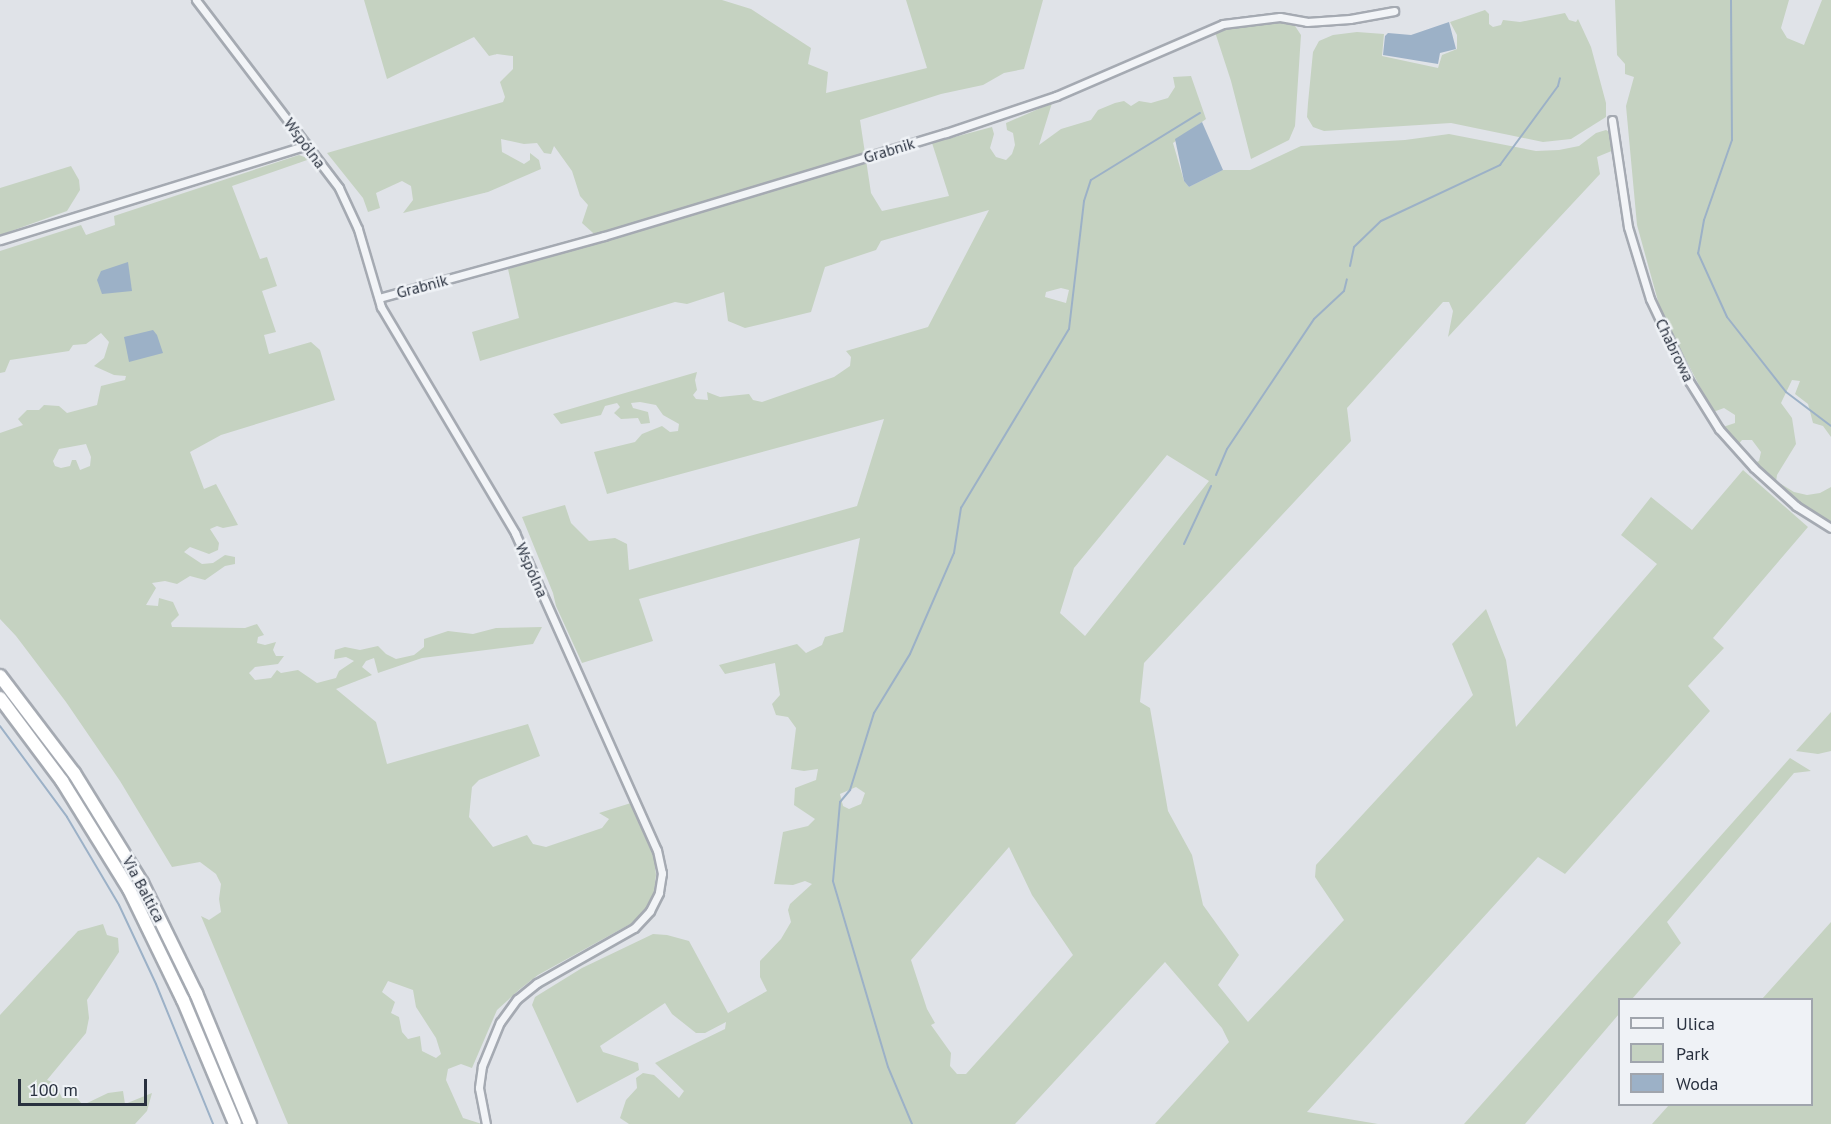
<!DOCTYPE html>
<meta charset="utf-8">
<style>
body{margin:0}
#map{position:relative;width:1831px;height:1124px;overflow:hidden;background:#e0e3e8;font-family:"PT Sans",sans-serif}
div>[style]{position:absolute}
.green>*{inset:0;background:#c5d2c1}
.water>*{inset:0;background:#9cb1c7}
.stream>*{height:2px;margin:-1px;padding:0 1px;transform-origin:1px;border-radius:1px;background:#9cb1c7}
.roads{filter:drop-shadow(2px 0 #a5aab2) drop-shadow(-2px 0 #a5aab2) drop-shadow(0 2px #a5aab2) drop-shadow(0 -2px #a5aab2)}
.minor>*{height:7px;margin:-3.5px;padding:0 3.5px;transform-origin:3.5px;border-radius:3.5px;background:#f2f4f7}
.motorway>*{height:12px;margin:-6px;padding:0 6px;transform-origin:6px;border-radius:6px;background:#fff}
span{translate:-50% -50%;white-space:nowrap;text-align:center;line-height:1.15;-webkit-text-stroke:5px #eff2f6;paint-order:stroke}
.street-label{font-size:16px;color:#29313f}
.legend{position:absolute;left:1618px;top:998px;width:195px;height:108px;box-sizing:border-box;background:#eff2f6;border:2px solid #a0a5ad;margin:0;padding:8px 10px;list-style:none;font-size:18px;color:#29313f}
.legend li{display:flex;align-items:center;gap:12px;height:30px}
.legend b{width:30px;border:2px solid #a0a5ad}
.scale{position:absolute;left:18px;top:1079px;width:129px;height:27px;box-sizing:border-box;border:3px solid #29313f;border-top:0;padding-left:8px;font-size:18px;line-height:21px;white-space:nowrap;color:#29313f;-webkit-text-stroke:4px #eff2f6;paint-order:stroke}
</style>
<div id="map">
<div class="green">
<div style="clip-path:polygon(evenodd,364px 0,722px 0,751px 9px,811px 48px,808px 64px,828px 72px,826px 93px,927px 68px,906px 0,1043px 0,1024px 69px,1004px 73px,983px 85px,941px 94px,860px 120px,871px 193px,882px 211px,949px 196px,932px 143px,992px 127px,994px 134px,990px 148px,996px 157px,1006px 160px,1012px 154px,1015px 145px,1013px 133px,1007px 130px,1006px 123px,1052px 103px,1039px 145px,1061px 129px,1091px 120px,1098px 110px,1115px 103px,1124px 101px,1131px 106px,1139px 101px,1151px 103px,1168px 98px,1175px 87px,1173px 77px,1191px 76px,1206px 119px,1173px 143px,1184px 181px,1189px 187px,1223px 170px,1250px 170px,1301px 146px,1405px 140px,1449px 134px,1536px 151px,1559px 150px,1579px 146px,1596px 133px,1606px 130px,1611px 133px,1614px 150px,1597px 157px,1600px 174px,1448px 337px,1453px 311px,1449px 302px,1443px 302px,1347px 408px,1351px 441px,1144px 663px,1140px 702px,1150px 708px,1168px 811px,1192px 855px,1203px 905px,1239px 955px,1218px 985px,1248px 1022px,1344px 920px,1315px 877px,1316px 865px,1473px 695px,1452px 644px,1486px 609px,1506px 660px,1516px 727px,1657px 564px,1621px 535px,1651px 497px,1692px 530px,1743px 470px,1808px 527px,1713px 638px,1724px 648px,1688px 686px,1710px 711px,1565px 874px,1538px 857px,1307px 1112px,1378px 1124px,1155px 1124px,1229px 1042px,1222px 1028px,1165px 962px,1015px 1124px,629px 1124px,620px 1118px,626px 1100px,637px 1088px,636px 1078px,643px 1073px,654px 1075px,679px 1098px,684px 1091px,655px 1063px,725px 1029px,726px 1022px,705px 1033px,696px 1033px,672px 1014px,665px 1003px,600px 1046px,603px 1052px,638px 1063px,639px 1070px,577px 1103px,532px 1005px,535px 997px,582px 968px,653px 934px,667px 935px,689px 941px,728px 1013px,767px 991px,760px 977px,760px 961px,781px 939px,791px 922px,788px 910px,790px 904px,812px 884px,805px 881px,793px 885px,774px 884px,783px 832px,808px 826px,815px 819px,794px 805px,795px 788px,816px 780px,818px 769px,804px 771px,791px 769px,796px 728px,788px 717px,776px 715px,772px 704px,780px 695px,775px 663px,725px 674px,719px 665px,797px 644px,806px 653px,822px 645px,825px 637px,843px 632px,860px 538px,639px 599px,653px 641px,582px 663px,556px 606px,553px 593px,522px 517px,565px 505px,571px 523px,589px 541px,615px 538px,627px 544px,629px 570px,857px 506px,884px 419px,607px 494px,594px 452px,635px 442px,642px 434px,662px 426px,670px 432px,678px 431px,679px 424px,663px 415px,656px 405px,640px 402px,631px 403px,633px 408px,648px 412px,650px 423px,641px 424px,638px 418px,621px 419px,614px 413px,620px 407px,617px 403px,605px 406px,601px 415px,561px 424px,553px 414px,697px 372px,695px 380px,697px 390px,693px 395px,696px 399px,708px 400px,707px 392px,720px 397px,749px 394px,753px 400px,762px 402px,834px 377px,850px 366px,851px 357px,846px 351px,928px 327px,989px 210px,881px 241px,876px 250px,825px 267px,811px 312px,745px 328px,728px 321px,724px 292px,687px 304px,675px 302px,480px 361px,472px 332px,519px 318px,508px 269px,603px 242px,582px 223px,588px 205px,580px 196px,572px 171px,554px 146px,551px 154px,544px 153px,537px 143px,524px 144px,501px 139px,502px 152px,524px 164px,530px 160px,530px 153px,539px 160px,541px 169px,488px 192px,403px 213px,413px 200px,411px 186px,402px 181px,376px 193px,380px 208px,368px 212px,363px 198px,327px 153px,503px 102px,505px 97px,500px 82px,513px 69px,513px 56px,497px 54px,489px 56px,474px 37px,387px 79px,364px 0,1061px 288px,1069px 290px,1066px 303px,1045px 297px,1046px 292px,1061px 288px,364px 0,1167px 455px,1209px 481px,1085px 636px,1060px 613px,1074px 568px,1167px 455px,364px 0,856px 787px,865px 793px,861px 804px,849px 809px,843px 806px,840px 794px,856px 787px,364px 0,1009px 847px,1032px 895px,1073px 955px,966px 1074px,957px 1074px,950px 1066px,951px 1053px,931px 1025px,935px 1023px,927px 1009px,911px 960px,1009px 847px)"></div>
<div style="clip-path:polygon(1615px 0,1789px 0,1781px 28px,1787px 38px,1804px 45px,1822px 0,1831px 0,1831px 437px,1823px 426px,1813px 423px,1808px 404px,1795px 394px,1800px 381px,1792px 380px,1781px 403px,1792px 418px,1796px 444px,1777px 475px,1776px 482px,1752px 464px,1759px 461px,1761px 452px,1752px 440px,1742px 440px,1738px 445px,1723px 427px,1735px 423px,1735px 415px,1724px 408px,1713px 412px,1661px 312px,1637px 225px,1626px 106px,1634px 77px,1625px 74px,1625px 64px,1617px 55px)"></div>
<div style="clip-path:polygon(1485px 10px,1489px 14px,1489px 24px,1493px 27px,1501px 25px,1503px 20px,1520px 22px,1565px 13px,1569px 20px,1576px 22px,1578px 19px,1591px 47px,1606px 103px,1606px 117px,1571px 139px,1543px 142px,1451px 123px,1324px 131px,1313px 127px,1307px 117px,1308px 103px,1313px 52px,1319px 41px,1333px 35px,1357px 32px,1384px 34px,1382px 56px,1438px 68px,1442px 55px,1457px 49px,1457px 35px,1450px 22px)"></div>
<div style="clip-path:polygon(1285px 22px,1295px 26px,1301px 35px,1295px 126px,1289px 140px,1251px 159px,1231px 81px,1215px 32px,1247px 23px)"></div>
<div style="clip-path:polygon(evenodd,299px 155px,310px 159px,232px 186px,260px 259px,267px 257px,277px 286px,262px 291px,276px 332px,264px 335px,269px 354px,311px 342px,320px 350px,335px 400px,221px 435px,190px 452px,204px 489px,216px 484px,238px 525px,223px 528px,217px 526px,210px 529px,219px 543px,218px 550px,209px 554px,190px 547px,184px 552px,202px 564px,213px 563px,225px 555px,235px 557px,235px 564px,225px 566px,205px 580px,190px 576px,177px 584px,165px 581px,152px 583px,156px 588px,146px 605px,158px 606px,159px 598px,173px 602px,179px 615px,171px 623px,172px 627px,245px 628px,257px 624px,264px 635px,258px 637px,257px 643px,265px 645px,276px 642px,273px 650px,276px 656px,284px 656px,278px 664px,255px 667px,249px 673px,255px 680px,271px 678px,277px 670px,281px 673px,298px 670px,317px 683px,336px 678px,339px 671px,354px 661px,346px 657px,334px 659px,335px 650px,345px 647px,360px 650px,378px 646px,386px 654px,396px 659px,414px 655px,424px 647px,424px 639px,448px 631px,473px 634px,496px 628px,542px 627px,533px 644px,422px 658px,378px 673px,374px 658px,366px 661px,362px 667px,372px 675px,336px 689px,376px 722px,387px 764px,528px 724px,540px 756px,479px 780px,472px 787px,469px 817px,493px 847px,527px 835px,533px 844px,546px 847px,602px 828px,609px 819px,599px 813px,631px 803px,654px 856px,656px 875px,654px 894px,649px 907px,632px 923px,538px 975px,520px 989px,497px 1010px,472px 1068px,461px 1064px,448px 1069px,446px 1080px,463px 1118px,482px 1124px,288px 1124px,201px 916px,209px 920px,221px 912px,219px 899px,221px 884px,216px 874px,200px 862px,172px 867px,120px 781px,66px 702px,16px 636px,0 619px,0 433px,23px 425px,18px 419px,27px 410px,39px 410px,44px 405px,59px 406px,67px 413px,97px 405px,101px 386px,125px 380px,126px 376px,114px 375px,94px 366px,104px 358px,109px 342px,101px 333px,86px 344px,73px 345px,69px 351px,10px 360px,5px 372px,0 373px,0 251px,81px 225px,86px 235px,115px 225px,114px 216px,299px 155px,86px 444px,91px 457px,90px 466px,80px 470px,76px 460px,72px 460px,70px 466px,61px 468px,55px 466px,53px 461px,59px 449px,86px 444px,299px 155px,388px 981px,413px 990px,416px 1007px,436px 1038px,441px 1054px,436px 1058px,422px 1051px,420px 1036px,408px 1039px,402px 1032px,399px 1017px,391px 1013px,395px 1002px,382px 992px,388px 981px)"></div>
<div style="clip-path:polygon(71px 166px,79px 180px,80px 190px,67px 211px,0 235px,0 188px)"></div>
<div style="clip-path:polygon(1781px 484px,1794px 492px,1807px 495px,1820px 493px,1831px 487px,1831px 522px,1812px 513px,1777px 487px)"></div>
<div style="clip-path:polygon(1831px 712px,1831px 751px,1818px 754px,1796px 751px)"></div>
<div style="clip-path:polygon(1790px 758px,1811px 771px,1794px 773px,1667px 922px,1681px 943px,1632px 999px,1620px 1000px,1619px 1014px,1525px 1124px,1464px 1124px)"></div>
<div style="clip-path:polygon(1831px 922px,1831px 1124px,1652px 1124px,1669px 1105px,1812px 1104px,1812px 1000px,1762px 999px)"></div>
<div style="clip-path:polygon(103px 924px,107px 935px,118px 938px,119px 952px,87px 1000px,89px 1018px,86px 1033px,47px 1080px,55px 1083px,62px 1098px,75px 1096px,83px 1105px,108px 1093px,123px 1091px,125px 1104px,152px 1093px,147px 1111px,135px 1124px,0 1124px,0 1015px,78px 931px)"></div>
</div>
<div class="water">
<div style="clip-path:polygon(1449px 22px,1456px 49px,1440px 53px,1438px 64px,1383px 55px,1385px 36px,1388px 33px,1411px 35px)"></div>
<div style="clip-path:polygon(1202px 122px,1223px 170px,1189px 187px,1184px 181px,1175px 139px)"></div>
<div style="clip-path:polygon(128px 262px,132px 291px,102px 294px,97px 280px,101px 271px)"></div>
<div style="clip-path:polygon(153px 330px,157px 335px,163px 353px,129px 362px,124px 337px)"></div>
</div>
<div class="stream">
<div style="left:1731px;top:0;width:140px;rotate:89.6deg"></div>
<div style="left:1732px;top:140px;width:85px;rotate:109.3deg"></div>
<div style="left:1704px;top:220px;width:34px;rotate:100deg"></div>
<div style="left:1698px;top:253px;width:70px;rotate:65.6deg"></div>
<div style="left:1727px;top:317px;width:95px;rotate:51.8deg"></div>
<div style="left:1786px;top:392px;width:56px;rotate:37.1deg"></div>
<div style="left:1350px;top:266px;width:19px;rotate:-78deg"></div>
<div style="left:1354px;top:247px;width:37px;rotate:-44deg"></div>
<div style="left:1381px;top:221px;width:132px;rotate:-25.2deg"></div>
<div style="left:1500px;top:165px;width:98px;rotate:-53.7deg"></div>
<div style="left:1558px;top:86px;width:8px;rotate:-76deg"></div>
<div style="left:1216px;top:475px;width:28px;rotate:-67deg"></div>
<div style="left:1227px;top:449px;width:156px;rotate:-56.2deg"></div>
<div style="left:1314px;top:319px;width:41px;rotate:-43deg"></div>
<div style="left:1344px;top:291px;width:12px;rotate:-76deg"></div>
<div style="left:1184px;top:544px;width:64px;rotate:-65deg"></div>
<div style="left:0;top:726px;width:113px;rotate:53.6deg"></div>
<div style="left:67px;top:817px;width:102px;rotate:59.4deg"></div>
<div style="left:119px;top:905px;width:87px;rotate:64.9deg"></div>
<div style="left:156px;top:984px;width:151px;rotate:67.8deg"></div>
<div style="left:912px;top:1124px;width:62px;rotate:-112.8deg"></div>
<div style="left:888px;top:1067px;width:194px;rotate:-106.5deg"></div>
<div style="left:833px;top:881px;width:79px;rotate:-84.9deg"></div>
<div style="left:840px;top:802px;width:16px;rotate:-50deg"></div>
<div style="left:850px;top:790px;width:81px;rotate:-72.7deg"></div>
<div style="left:874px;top:713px;width:69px;rotate:-58.6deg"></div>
<div style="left:910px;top:654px;width:110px;rotate:-66.5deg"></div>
<div style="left:954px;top:553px;width:46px;rotate:-81.2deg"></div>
<div style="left:961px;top:508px;width:209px;rotate:-58.9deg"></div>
<div style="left:1069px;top:329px;width:129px;rotate:-83.3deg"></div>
<div style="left:1084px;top:201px;width:22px;rotate:-72deg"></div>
<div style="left:1091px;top:180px;width:128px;rotate:-31.6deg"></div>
</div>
<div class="roads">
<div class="minor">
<div style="left:196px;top:0;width:236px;rotate:52.7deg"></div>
<div style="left:339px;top:188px;width:45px;rotate:65.1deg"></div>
<div style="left:358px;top:229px;width:81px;rotate:73.6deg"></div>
<div style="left:381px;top:307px;width:263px;rotate:59.3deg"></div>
<div style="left:515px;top:533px;width:347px;rotate:65.9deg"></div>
<div style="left:657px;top:850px;width:24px;rotate:78deg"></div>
<div style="left:662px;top:873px;width:20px;rotate:99deg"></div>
<div style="left:659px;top:893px;width:20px;rotate:117deg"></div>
<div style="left:650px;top:911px;width:23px;rotate:133deg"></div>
<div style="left:634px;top:928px;width:112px;rotate:150.4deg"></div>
<div style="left:537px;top:983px;width:26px;rotate:141deg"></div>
<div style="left:517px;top:999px;width:29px;rotate:126deg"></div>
<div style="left:500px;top:1022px;width:48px;rotate:112.2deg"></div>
<div style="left:482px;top:1066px;width:22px;rotate:98deg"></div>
<div style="left:479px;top:1088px;width:37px;rotate:79deg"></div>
<div style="left:1612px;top:120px;width:108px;rotate:81.5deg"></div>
<div style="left:1628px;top:227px;width:75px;rotate:73deg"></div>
<div style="left:1650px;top:299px;width:91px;rotate:64.6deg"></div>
<div style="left:1689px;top:381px;width:57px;rotate:58deg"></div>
<div style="left:1719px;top:429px;width:52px;rotate:48.1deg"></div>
<div style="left:1754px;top:468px;width:57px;rotate:42.1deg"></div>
<div style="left:1796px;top:506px;width:41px;rotate:32.2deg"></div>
<div style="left:0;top:240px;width:321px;rotate:-17.2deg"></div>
<div style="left:379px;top:298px;width:233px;rotate:-15.4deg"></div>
<div style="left:604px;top:236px;width:357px;rotate:-16.8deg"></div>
<div style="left:946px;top:133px;width:116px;rotate:-18.6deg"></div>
<div style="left:1056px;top:96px;width:182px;rotate:-23.3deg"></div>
<div style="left:1223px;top:24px;width:57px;rotate:-7deg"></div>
<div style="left:1280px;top:17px;width:27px;rotate:10deg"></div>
<div style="left:1307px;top:22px;width:43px;rotate:-4deg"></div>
<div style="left:1350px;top:19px;width:45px;rotate:-10.3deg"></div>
</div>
<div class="motorway">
<div style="left:0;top:676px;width:122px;rotate:52.7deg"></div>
<div style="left:74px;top:773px;width:129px;rotate:58.3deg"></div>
<div style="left:142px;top:883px;width:123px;rotate:63.9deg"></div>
<div style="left:196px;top:993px;width:142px;rotate:67.6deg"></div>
<div style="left:0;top:698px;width:104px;rotate:53.2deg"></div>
<div style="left:62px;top:781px;width:127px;rotate:58.2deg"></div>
<div style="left:129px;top:889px;width:123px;rotate:64.1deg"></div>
<div style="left:183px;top:1000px;width:134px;rotate:67.2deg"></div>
</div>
</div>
<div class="street-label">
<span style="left:305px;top:143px;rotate:53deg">Wspólna</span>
<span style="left:889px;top:150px;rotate:-17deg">Grabnik</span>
<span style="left:422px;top:286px;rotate:-15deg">Grabnik</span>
<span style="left:1675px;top:350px;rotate:64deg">Chabrowa</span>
<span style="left:532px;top:570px;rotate:66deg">Wspólna</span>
<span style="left:144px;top:889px;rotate:62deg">Via Baltica</span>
</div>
<ul class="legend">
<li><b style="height:8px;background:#f2f4f7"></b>Ulica</li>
<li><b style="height:16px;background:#c5d2c1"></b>Park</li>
<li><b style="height:16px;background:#9cb1c7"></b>Woda</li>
</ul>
<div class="scale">100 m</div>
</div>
